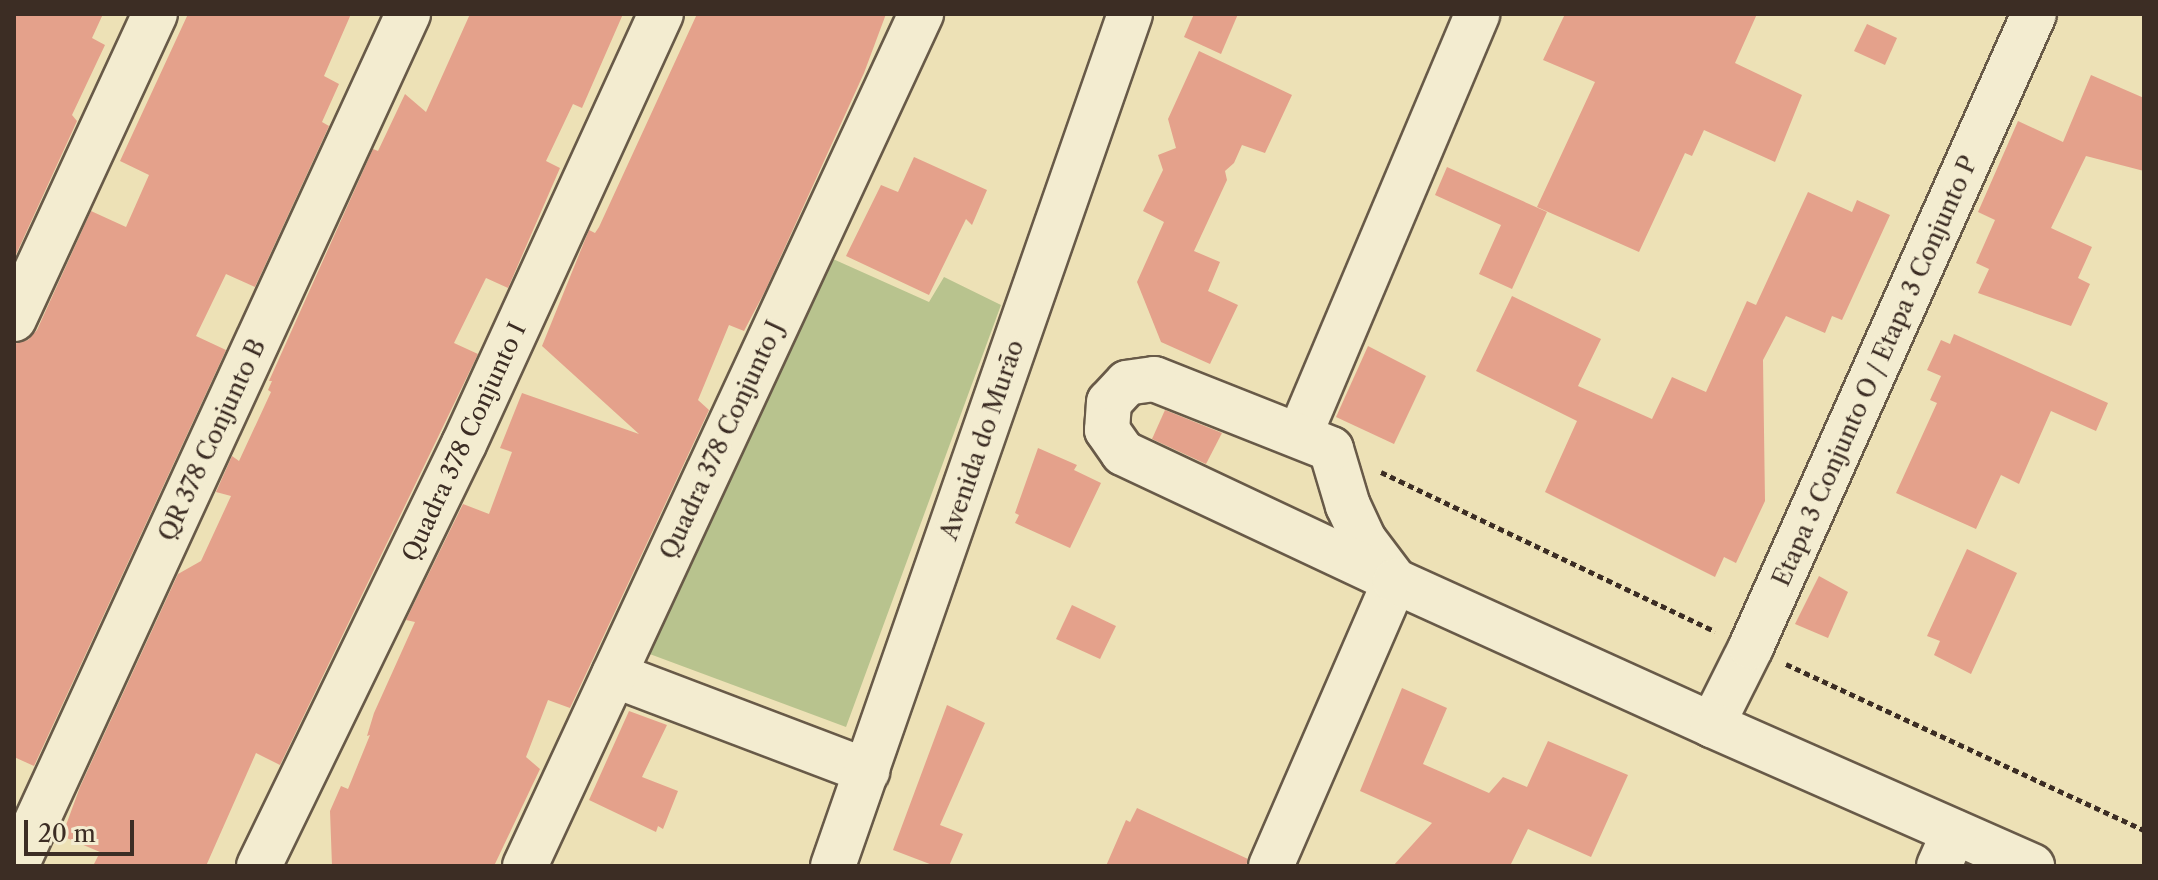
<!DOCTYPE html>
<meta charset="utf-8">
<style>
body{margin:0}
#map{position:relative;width:2158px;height:880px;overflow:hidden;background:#ede1b6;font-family:"Libre Caslon Text",serif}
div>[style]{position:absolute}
.green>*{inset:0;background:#b8c38e}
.building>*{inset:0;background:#e4a18b}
.path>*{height:5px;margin-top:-2.5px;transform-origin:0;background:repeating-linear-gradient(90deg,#3c2d24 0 6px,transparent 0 10px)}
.roads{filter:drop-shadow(2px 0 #685a48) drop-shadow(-2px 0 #685a48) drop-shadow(0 2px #685a48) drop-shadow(0 -2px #685a48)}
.minor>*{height:44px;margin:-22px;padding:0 22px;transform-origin:22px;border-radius:22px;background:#f3ecd0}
span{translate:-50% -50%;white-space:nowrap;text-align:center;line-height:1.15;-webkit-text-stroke:8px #f3ecd0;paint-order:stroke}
.street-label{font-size:24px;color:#3c2d24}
.frame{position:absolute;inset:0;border:16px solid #3c2d24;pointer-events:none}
.scale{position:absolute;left:24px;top:820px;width:110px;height:36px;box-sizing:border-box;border:4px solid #3c2d24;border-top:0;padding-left:10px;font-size:24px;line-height:28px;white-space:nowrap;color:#3c2d24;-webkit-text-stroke:6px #f3ecd0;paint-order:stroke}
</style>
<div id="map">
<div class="green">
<div style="clip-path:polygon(833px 259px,929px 302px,944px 277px,1001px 305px,846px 727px,647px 653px)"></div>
</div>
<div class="building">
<div style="clip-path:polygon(14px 14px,103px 14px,92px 38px,105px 45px,72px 115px,77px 121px,14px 259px)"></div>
<div style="clip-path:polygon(188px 14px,351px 14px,324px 76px,339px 84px,322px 122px,329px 126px,255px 287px,226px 274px,196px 336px,226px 350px,34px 766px,14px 757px,14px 344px,28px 340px,37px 330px,91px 211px,126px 227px,149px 175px,120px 161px)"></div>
<div style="clip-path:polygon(470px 14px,623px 14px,582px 108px,573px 104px,546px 161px,560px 168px,508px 288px,486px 278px,454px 343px,478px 354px,280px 765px,256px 753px,206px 866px,93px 866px,100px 852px,62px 836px,80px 787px,178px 574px,201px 561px,231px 496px,216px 492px,232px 456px,239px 461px,271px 392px,268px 390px,272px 381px,269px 381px,373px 149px,378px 151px,405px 94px,426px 112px)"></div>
<div style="clip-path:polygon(697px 14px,886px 14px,864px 73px,765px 291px,744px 331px,729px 325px,698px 400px,709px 410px,570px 708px,548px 700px,526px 757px,540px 769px,494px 866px,332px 866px,330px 811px,341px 786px,348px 789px,370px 735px,367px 736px,374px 713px,415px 622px,406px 620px,463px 504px,489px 514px,512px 452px,500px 448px,522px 393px,639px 434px,542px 346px,589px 230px,595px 233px,599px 227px)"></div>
<div style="clip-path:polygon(1194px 14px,1238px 14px,1221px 54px,1184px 37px)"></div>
<div style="clip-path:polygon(1565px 14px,1757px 14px,1735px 63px,1802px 95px,1775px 162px,1704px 130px,1692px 156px,1685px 153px,1639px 252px,1537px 207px,1595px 82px,1543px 60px)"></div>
<div style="clip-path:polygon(1867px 24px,1897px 38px,1885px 65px,1854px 51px)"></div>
<div style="clip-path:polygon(1199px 51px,1292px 95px,1265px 153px,1242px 145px,1234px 163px,1225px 171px,1227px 180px,1194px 251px,1220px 262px,1208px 291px,1238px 305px,1210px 364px,1161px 342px,1137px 282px,1164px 222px,1143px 211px,1163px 170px,1158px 155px,1176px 148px,1168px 119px)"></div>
<div style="clip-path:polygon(2091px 75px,2144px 98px,2144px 171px,2086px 156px,2051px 228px,2092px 247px,2078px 278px,2090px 284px,2071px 326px,1978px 293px,1989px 269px,1976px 263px,1995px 220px,1978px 212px,2018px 121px,2063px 142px)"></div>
<div style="clip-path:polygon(914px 157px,987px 190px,972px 225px,966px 219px,929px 295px,846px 256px,881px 185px,898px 192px)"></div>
<div style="clip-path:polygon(1447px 167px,1547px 212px,1512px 289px,1479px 274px,1501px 225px,1435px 195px)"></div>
<div style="clip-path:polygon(1808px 192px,1852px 212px,1857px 200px,1890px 215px,1842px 320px,1832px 316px,1825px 333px,1786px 316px,1763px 360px,1765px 501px,1736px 563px,1724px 557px,1715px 577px,1545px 492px,1577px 421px,1476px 371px,1512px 296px,1601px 339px,1578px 386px,1652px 419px,1672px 377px,1706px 392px,1747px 301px,1756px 305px)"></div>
<div style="clip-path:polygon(1954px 334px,2108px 403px,2096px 431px,2051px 411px,2019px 484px,2001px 475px,1976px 529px,1896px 493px,1937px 403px,1930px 400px,1941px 376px,1927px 370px,1941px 340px,1950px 344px)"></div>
<div style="clip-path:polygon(1368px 346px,1426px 376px,1394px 444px,1336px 417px)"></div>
<div style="clip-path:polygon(1165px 410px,1222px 433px,1206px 464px,1152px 439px)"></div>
<div style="clip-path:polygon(1038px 448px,1077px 465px,1074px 470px,1101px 483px,1070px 548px,1015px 523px,1019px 515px,1015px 513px)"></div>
<div style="clip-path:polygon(1967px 549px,2017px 573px,1971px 674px,1934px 655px,1940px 641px,1927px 636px)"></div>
<div style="clip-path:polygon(1819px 576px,1848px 592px,1828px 638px,1795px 624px)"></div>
<div style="clip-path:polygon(1072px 605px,1116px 626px,1100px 659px,1056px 639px)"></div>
<div style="clip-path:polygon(1402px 688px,1447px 708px,1423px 764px,1489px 793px,1503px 777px,1527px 787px,1548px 741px,1628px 775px,1591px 857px,1528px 829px,1510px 866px,1393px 866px,1432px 823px,1360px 791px)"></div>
<div style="clip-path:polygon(947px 705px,985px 723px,940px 825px,963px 834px,949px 866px,935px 866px,893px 850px)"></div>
<div style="clip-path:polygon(629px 711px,667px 725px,642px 777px,678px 791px,663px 829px,658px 826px,656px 832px,589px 800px)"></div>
<div style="clip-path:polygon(1137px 808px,1248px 859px,1246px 866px,1106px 866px,1126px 820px,1130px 822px)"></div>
</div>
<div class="path">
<div style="left:1381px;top:472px;width:370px;rotate:25.5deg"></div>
<div style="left:1786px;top:664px;width:395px;rotate:24.9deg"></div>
</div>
<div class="roads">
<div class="minor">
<div style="left:14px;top:319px;width:336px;rotate:-65.2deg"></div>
<div style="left:1300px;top:434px;width:456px;rotate:-67.1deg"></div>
<div style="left:614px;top:675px;width:271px;rotate:20.8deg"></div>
<div style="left:1712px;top:725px;width:87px;rotate:-63.4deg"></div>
<div style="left:1751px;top:647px;width:693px;rotate:-65.91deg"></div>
<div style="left:16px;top:866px;width:938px;rotate:-65.29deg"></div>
<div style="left:259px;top:866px;width:469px;rotate:-64.1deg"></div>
<div style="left:464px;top:444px;width:473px;rotate:-65.4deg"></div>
<div style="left:525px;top:866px;width:940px;rotate:-65.07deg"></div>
<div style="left:833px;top:866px;width:902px;rotate:-70.78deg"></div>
<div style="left:1271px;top:866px;width:311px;rotate:-66.5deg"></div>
<div style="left:1395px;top:581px;width:51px;rotate:-127.1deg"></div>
<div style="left:1364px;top:540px;width:38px;rotate:-115deg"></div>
<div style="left:1348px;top:506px;width:59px;rotate:-106.6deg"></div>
<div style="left:1331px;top:449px;width:190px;rotate:-158.4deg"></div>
<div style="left:1154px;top:379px;width:27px;rotate:172deg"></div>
<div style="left:1127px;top:383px;width:26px;rotate:133deg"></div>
<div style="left:1109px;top:402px;width:28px;rotate:94deg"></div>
<div style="left:1107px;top:430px;width:28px;rotate:55deg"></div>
<div style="left:1123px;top:453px;width:301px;rotate:25.2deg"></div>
<div style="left:1395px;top:581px;width:348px;rotate:24.4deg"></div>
<div style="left:1712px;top:725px;width:350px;rotate:23.8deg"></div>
<div style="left:1939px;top:866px;width:37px;rotate:-66deg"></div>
</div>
</div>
<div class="street-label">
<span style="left:1875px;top:371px;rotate:-66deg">Etapa 3 Conjunto O / Etapa 3 Conjunto P</span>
<span style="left:212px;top:440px;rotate:-65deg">QR 378 Conjunto B</span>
<span style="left:722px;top:440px;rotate:-65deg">Quadra 378 Conjunto J</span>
<span style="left:982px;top:440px;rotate:-71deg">Avenida do Murão</span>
<span style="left:464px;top:442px;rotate:-65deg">Quadra 378 Conjunto I</span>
</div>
<div class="frame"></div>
<div class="scale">20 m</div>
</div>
